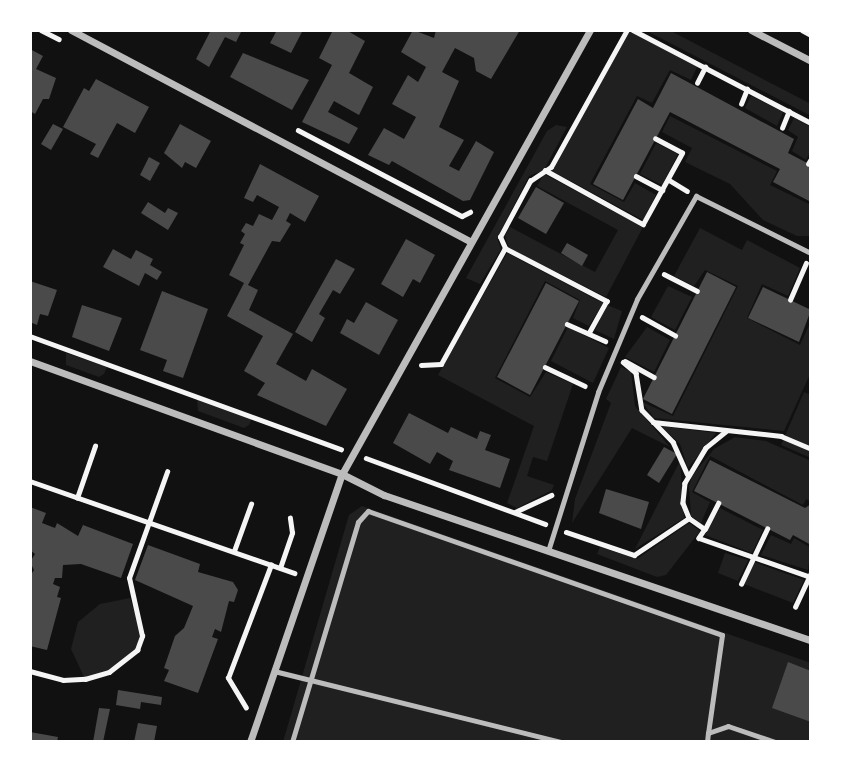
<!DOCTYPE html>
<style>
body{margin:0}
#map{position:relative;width:841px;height:772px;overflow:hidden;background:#111;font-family:"Work Sans",sans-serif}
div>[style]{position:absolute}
.green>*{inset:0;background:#202020}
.building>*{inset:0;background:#4a4a4a}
.path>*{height:4.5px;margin:-2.25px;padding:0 2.25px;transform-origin:2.25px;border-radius:2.25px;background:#f5f5f5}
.service>*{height:5px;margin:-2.5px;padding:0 2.5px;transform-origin:2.5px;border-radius:2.5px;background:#bcbcbc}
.minor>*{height:7px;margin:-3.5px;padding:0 3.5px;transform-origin:3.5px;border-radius:3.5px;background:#bcbcbc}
span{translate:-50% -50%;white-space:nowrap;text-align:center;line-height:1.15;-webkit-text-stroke:6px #fff;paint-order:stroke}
.frame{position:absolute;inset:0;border:32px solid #fff;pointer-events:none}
</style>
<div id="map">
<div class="green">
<div style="clip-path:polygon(645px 30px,669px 30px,811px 104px,811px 116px)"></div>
<div style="clip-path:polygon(630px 31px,697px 67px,691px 80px,670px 70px,652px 103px,637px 96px,590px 184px,624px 202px,635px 183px,656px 195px,643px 220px,552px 171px)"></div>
<div style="clip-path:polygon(751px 96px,783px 112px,777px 126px,745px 108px)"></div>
<div style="clip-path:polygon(670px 116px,777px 171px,770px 185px,811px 205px,811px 236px,797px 236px,763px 220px,730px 184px,685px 162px,692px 148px,662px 132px)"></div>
<div style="clip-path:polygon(794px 118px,811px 127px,811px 150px,806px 160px,792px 151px,798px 137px,788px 130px)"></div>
<div style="clip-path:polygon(556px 125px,567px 127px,544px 170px,529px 176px,497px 238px,501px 249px,480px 284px,466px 278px,547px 131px)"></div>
<div style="clip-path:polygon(656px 143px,678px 154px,662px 185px,640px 174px)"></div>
<div style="clip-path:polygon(544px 174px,643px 227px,606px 297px,509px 248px,505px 236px,510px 227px,595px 272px,618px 230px,537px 186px)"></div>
<div style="clip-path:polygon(700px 228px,742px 250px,747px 240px,800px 268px,788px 296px,762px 284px,747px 318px,800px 345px,811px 321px,811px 372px,784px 431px,654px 418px,642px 402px,673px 416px,738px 286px,705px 270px,694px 286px,674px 276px)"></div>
<div style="clip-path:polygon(507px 253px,603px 303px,589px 326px,573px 318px,580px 300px,545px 281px,495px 378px,530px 397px,546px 372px,573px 384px,547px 461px,533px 457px,527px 476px,554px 485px,552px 490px,517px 508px,507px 503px,534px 426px,438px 375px)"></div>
<div style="clip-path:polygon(668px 286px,692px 297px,675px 330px,651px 317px)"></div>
<div style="clip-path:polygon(607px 305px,622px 311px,614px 339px,595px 330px)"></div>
<div style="clip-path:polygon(568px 327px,609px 348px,593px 383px,551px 361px)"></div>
<div style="clip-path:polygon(647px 327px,670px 340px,654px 372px,625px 357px)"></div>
<div style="clip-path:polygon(66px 353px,107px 367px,104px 374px,99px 377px,66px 365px)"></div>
<div style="clip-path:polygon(621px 367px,631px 372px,635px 406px,670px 447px,632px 428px,572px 523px,575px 499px,611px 403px,606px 399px)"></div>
<div style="clip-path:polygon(804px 392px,811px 395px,811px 458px,781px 445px)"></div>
<div style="clip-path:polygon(197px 399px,252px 418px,249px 425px,244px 428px,198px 411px)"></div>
<div style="clip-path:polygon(661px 426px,716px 433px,688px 468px,680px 444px)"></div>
<div style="clip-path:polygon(735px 437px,766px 441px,811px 461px,811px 502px,806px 499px,803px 505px,710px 456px,692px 492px,710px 502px,701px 523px,691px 516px,689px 487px,692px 476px,714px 449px)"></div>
<div style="clip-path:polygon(680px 461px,684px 518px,635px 549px)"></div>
<div style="clip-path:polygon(362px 506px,811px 663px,811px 742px,283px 742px,349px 515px)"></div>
<div style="clip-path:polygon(720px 508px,763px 530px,752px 553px,705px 535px)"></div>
<div style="clip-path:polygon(689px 523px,700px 531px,666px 575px,657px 577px,597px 554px,600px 547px,637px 559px)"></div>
<div style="clip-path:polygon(771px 535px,791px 544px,794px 538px,811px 548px,808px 570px,761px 555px)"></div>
<div style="clip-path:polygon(725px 553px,748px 560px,738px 581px,718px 573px)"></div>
<div style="clip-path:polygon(754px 562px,804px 580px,793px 603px,744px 584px)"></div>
<div style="clip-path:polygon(130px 598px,142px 636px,137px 650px,109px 672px,85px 679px,71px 649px,78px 622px,100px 604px)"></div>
</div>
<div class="building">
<div style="clip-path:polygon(211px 30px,242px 30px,236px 42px,225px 37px,209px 67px,196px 59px)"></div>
<div style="clip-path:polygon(277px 30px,303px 30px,291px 53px,270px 43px)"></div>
<div style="clip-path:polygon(333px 30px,346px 30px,365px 41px,349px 73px,373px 87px,359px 115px,334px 101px,328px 112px,358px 128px,349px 144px,302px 122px,332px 65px,319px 58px)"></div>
<div style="clip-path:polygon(413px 30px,434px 38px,436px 30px,520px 30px,491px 79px,476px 71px,474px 58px,455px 48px,442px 72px,459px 81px,439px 127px,464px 140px,449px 166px,459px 171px,476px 141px,494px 152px,470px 200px,463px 201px,392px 161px,389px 165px,368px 155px,384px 128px,404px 139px,416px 117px,392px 104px,408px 75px,418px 82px,426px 67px,401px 52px)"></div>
<div style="clip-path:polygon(30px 49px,43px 56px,36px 69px,56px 78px,49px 99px,43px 99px,35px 114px,30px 111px)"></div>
<div style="clip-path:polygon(243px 53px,309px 80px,292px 110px,230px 77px)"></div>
<div style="clip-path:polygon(671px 73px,794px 139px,788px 153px,811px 165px,811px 202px,773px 182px,780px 169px,670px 112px,623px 200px,593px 184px,638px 99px,653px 108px)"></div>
<div style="clip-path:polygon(96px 79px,149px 107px,135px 133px,117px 123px,98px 158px,90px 154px,96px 144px,63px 127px,84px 88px,89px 91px)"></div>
<div style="clip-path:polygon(53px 124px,63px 129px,51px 150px,41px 144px)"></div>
<div style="clip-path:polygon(180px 124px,211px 141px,196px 168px,185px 162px,182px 168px,164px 153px)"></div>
<div style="clip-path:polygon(149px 157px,160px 163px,150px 181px,140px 175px)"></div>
<div style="clip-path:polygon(260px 164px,319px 196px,305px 222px,290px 213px,286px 221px,291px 224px,280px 242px,272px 241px,248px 285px,258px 290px,249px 310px,293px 334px,276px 364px,306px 381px,312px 369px,347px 389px,326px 426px,257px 395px,265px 383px,244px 371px,263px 336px,227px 316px,244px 283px,229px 275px,244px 245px,240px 243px,245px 234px,241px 231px,246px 223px,253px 226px,259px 214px,272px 220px,279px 207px,257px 195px,253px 202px,244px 198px)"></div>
<div style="clip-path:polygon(536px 187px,564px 203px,546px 234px,518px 218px)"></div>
<div style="clip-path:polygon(148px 202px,165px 213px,168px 208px,178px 213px,168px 230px,141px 213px)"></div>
<div style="clip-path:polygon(406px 239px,435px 255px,420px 283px,413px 279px,403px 297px,381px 284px)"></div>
<div style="clip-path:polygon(567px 243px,588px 255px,582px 266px,561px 253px)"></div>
<div style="clip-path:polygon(113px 249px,131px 259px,136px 250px,153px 259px,150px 265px,162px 272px,157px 280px,145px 273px,139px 286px,103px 267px)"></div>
<div style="clip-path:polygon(336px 259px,355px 269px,340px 294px,333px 290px,319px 314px,325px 318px,312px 342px,295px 332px)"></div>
<div style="clip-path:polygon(707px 272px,736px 287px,672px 414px,643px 399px)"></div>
<div style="clip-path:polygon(30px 281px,57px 290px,48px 316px,40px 314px,37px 325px,30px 322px)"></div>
<div style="clip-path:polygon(546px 283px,579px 301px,530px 395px,497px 377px)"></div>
<div style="clip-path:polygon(763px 287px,811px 310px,799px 342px,748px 318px)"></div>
<div style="clip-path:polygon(162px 291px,208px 309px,183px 378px,163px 371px,167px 360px,140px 350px)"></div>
<div style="clip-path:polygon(366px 302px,398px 320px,379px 355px,340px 333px,347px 319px,354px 323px)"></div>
<div style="clip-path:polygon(82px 305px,122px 318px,109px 351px,72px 337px)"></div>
<div style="clip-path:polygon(409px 413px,448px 433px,451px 427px,477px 439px,480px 431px,491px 435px,485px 450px,510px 459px,500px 488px,449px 470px,453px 461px,437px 452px,430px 464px,393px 443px)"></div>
<div style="clip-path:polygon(664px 447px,677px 454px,659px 483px,647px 475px)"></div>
<div style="clip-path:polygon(710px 460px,805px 508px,811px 504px,811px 545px,793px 535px,790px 540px,694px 491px)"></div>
<div style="clip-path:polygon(606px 489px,649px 502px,641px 529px,599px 513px)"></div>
<div style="clip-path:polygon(30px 507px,46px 513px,42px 523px,55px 528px,57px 523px,78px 536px,83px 525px,133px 544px,121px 578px,81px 564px,63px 565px,62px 578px,55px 578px,53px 584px,60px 587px,57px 597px,61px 598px,47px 650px,30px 646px,30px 576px,34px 570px,30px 562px,35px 554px,30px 550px)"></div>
<div style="clip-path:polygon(148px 545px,200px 564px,198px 572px,233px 582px,238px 590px,234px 602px,229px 601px,221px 632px,215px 629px,212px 637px,218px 639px,198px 693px,164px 681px,169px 670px,164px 668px,175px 636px,184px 628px,193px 606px,135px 580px)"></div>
<div style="clip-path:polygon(788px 662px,811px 671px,811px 722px,772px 708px)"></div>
<div style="clip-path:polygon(118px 690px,162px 697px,161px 705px,141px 702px,140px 709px,116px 705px)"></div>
<div style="clip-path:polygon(99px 708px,110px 709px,103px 742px,93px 742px)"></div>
<div style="clip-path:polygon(138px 723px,157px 726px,154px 742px,134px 742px)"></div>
<div style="clip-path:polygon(30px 732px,58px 737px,57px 742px,30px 742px)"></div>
</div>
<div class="path">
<div style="left:41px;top:30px;width:20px;rotate:27deg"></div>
<div style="left:633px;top:30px;width:201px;rotate:27.6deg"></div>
<div style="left:802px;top:30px;width:10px;rotate:29deg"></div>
<div style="left:697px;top:83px;width:18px;rotate:-63deg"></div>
<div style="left:741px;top:104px;width:16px;rotate:-68deg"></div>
<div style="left:782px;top:128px;width:18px;rotate:-68deg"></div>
<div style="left:298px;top:130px;width:185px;rotate:27.7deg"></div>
<div style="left:462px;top:216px;width:9px;rotate:-27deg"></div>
<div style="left:808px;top:164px;width:6px;rotate:-59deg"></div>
<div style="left:545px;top:170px;width:112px;rotate:28.9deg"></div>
<div style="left:643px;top:224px;width:81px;rotate:-61.2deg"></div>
<div style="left:682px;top:153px;width:30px;rotate:-152deg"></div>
<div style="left:636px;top:176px;width:30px;rotate:28deg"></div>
<div style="left:669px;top:180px;width:21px;rotate:31deg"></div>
<div style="left:505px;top:248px;width:12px;rotate:-114deg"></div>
<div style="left:500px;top:237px;width:64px;rotate:-61.8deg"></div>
<div style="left:530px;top:181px;width:25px;rotate:-34deg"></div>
<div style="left:551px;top:167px;width:157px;rotate:-61deg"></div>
<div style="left:664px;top:274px;width:37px;rotate:27deg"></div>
<div style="left:790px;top:300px;width:40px;rotate:-66.6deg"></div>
<div style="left:642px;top:317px;width:38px;rotate:29deg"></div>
<div style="left:567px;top:324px;width:42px;rotate:24.1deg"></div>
<div style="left:30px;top:336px;width:331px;rotate:20deg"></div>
<div style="left:625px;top:361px;width:33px;rotate:29deg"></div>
<div style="left:623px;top:362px;width:17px;rotate:40deg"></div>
<div style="left:636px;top:373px;width:37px;rotate:81deg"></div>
<div style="left:642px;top:410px;width:45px;rotate:45.9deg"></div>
<div style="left:673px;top:442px;width:35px;rotate:66deg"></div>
<div style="left:421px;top:365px;width:20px;rotate:-3deg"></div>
<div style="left:441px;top:364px;width:132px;rotate:-61.1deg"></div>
<div style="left:505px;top:248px;width:115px;rotate:27.5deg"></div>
<div style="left:607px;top:301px;width:37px;rotate:119deg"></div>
<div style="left:545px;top:367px;width:44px;rotate:25.4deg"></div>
<div style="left:653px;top:422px;width:129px;rotate:6.2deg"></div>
<div style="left:781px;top:436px;width:33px;rotate:23deg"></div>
<div style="left:727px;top:431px;width:27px;rotate:141deg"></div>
<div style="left:706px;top:448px;width:41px;rotate:121deg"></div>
<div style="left:685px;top:483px;width:20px;rotate:96deg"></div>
<div style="left:683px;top:503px;width:16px;rotate:68deg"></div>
<div style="left:689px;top:518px;width:19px;rotate:35deg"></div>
<div style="left:705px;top:529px;width:11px;rotate:124deg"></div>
<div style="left:699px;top:538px;width:119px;rotate:19.2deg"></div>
<div style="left:366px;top:458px;width:191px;rotate:20.2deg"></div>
<div style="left:30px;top:481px;width:280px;rotate:19.2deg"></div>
<div style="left:77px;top:498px;width:55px;rotate:-70.9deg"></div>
<div style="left:515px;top:512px;width:40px;rotate:-25deg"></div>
<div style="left:705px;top:529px;width:29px;rotate:-63deg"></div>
<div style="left:566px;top:532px;width:72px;rotate:18.7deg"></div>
<div style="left:634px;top:555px;width:66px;rotate:-33.9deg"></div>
<div style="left:234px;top:551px;width:50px;rotate:-70.1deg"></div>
<div style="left:280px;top:568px;width:37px;rotate:-71deg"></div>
<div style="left:292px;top:533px;width:15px;rotate:-98deg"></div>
<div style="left:741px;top:584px;width:61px;rotate:-64.7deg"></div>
<div style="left:795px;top:607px;width:38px;rotate:-65deg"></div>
<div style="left:30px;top:671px;width:34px;rotate:15deg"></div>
<div style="left:63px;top:680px;width:22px;rotate:-3deg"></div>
<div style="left:85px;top:679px;width:25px;rotate:-16deg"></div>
<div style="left:109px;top:672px;width:36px;rotate:-38deg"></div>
<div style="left:137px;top:650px;width:15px;rotate:-70deg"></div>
<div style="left:142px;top:636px;width:59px;rotate:-102.6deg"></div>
<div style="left:129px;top:578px;width:113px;rotate:-70.3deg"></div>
<div style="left:246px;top:708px;width:35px;rotate:-121deg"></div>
<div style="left:228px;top:678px;width:121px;rotate:-69.2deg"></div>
</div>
<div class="service">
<div style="left:548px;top:551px;width:167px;rotate:-72.5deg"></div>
<div style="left:598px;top:392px;width:101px;rotate:-67.2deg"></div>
<div style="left:637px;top:299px;width:119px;rotate:-60.2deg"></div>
<div style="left:696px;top:196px;width:128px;rotate:26.4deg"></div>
<div style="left:274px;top:671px;width:295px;rotate:13.9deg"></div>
<div style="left:292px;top:742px;width:230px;rotate:-73.3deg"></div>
<div style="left:358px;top:522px;width:15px;rotate:-48deg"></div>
<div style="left:368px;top:511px;width:375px;rotate:19.3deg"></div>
<div style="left:722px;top:635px;width:99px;rotate:98.1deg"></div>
<div style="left:707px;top:742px;width:9px;rotate:-84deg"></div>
<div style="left:708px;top:733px;width:21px;rotate:-19deg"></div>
<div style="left:728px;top:726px;width:50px;rotate:18.8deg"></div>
</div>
<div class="minor">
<div style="left:71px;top:30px;width:450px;rotate:27.9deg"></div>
<div style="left:751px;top:30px;width:68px;rotate:27.3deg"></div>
<div style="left:30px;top:361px;width:332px;rotate:19.9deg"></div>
<div style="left:342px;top:474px;width:47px;rotate:26.6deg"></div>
<div style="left:384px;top:495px;width:451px;rotate:18.8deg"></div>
<div style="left:250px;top:742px;width:283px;rotate:-71.1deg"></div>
<div style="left:342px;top:474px;width:509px;rotate:-60.81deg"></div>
</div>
<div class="frame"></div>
</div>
